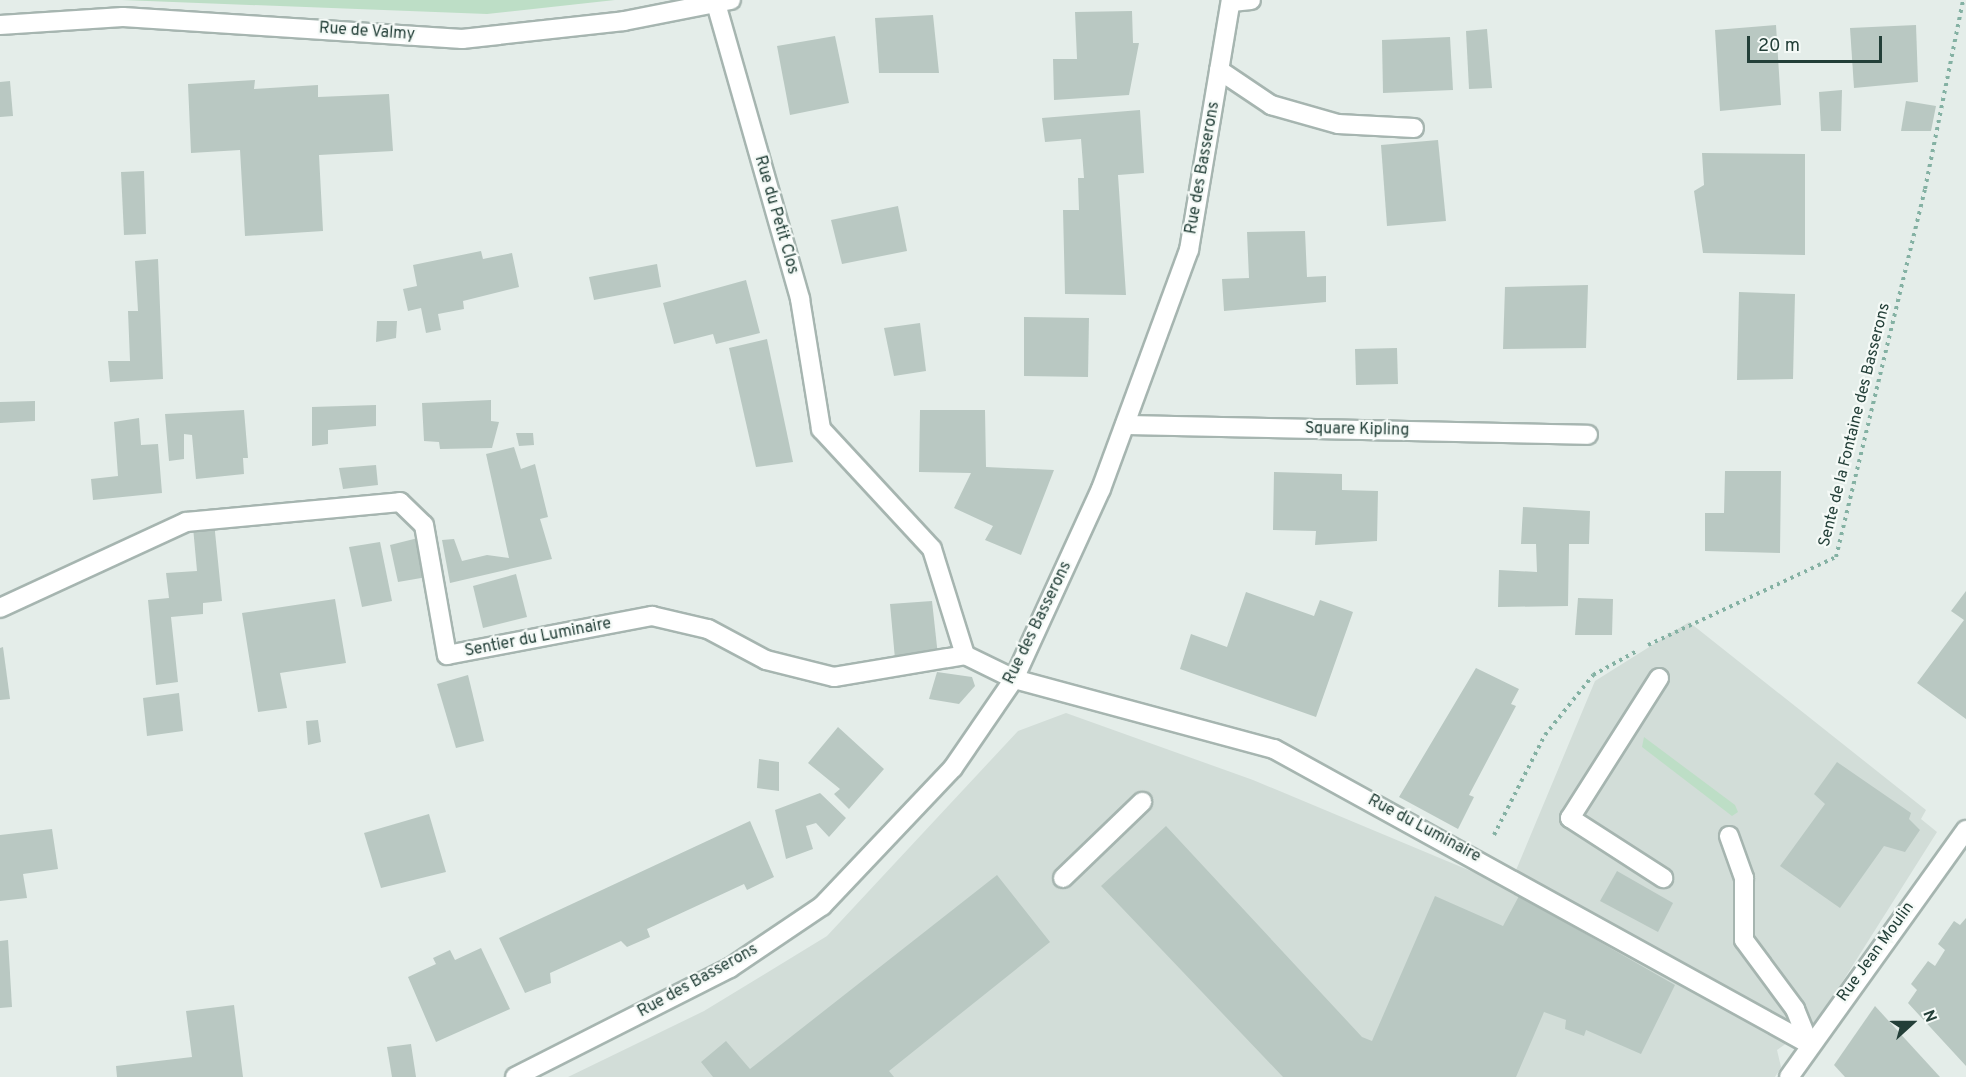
<!DOCTYPE html>
<style>
body{margin:0}
#map{position:relative;width:1966px;height:1077px;overflow:hidden;background:#e4ede9;font-family:Overpass,sans-serif}
div>[style]{position:absolute}
.built>*{inset:0;background:#d2ddd8}
.green>*{inset:0;background:#bddec6}
.building>*{inset:0;background:#b9c8c2}
.path>*{height:4px;margin-top:-2px;transform-origin:0;background:repeating-linear-gradient(90deg,#84b1a3 0 3px,transparent 0 7.5px)}
.roads{filter:drop-shadow(2px 0 #a6b5b0) drop-shadow(-2px 0 #a6b5b0) drop-shadow(0 2px #a6b5b0) drop-shadow(0 -2px #a6b5b0)}
.minor>*{height:18px;margin:-9px;padding:0 9px;transform-origin:9px;border-radius:9px;background:#fff}
span{translate:-50% -50%;white-space:nowrap;text-align:center;line-height:1.15;-webkit-text-stroke:4.5px #f5faf7;paint-order:stroke}
.street-label{font-size:16px;color:#233f38}
.north{position:absolute;left:1882px;top:993px;width:60px;height:60px;-webkit-text-stroke:4px #f5faf7;paint-order:stroke;rotate:69deg;font-size:16px;font-weight:700;line-height:24px;text-align:center;color:#233f38}
.north::after{content:'';display:block;margin:auto;width:21px;height:27px;background:#233f38;clip-path:polygon(50% 0,100% 100%,50% 72%,0 100%)}
.scale{position:absolute;left:1747px;top:36px;width:135px;height:27px;box-sizing:border-box;border:3px solid #233f38;border-top:0;padding-left:8px;font-size:18px;line-height:21px;white-space:nowrap;color:#233f38;-webkit-text-stroke:4px #f5faf7;paint-order:stroke}
</style>
<div id="map">
<div class="built">
<div style="clip-path:polygon(1689px 622px,1926px 810px,1921px 819px,1937px 832px,1817px 1022px,1777px 1050px,1781px 1067px,1775px 1077px,568px 1077px,704px 1011px,827px 936px,1018px 731px,1066px 713px,1253px 780px,1509px 887px,1595px 681px)"></div>
</div>
<div class="green">
<div style="clip-path:polygon(122px 0,615px 0,487px 14px)"></div>
<div style="clip-path:polygon(1644px 737px,1735px 805px,1738px 812px,1732px 816px,1642px 747px)"></div>
</div>
<div class="building">
<div style="clip-path:polygon(1132px 11px,1133px 43px,1139px 43px,1129px 95px,1054px 100px,1053px 59px,1077px 59px,1075px 12px)"></div>
<div style="clip-path:polygon(933px 15px,939px 73px,879px 73px,875px 18px)"></div>
<div style="clip-path:polygon(1776px 25px,1781px 105px,1720px 111px,1715px 30px)"></div>
<div style="clip-path:polygon(1916px 25px,1918px 82px,1854px 88px,1850px 28px)"></div>
<div style="clip-path:polygon(1487px 29px,1492px 88px,1469px 89px,1466px 31px)"></div>
<div style="clip-path:polygon(835px 36px,849px 103px,790px 115px,777px 46px)"></div>
<div style="clip-path:polygon(1450px 37px,1453px 90px,1383px 93px,1382px 40px)"></div>
<div style="clip-path:polygon(255px 80px,254px 89px,318px 85px,318px 97px,389px 94px,393px 151px,319px 155px,323px 231px,245px 236px,240px 150px,191px 153px,188px 84px)"></div>
<div style="clip-path:polygon(10px 81px,13px 116px,0 117px,0 82px)"></div>
<div style="clip-path:polygon(1842px 90px,1841px 131px,1821px 131px,1819px 92px)"></div>
<div style="clip-path:polygon(1906px 101px,1936px 106px,1931px 131px,1901px 131px)"></div>
<div style="clip-path:polygon(1140px 110px,1144px 173px,1118px 175px,1126px 295px,1065px 294px,1063px 210px,1079px 210px,1078px 178px,1084px 178px,1081px 139px,1045px 142px,1042px 118px)"></div>
<div style="clip-path:polygon(1438px 140px,1446px 221px,1387px 226px,1381px 145px)"></div>
<div style="clip-path:polygon(1702px 153px,1805px 154px,1805px 255px,1703px 253px,1694px 191px,1704px 185px)"></div>
<div style="clip-path:polygon(144px 171px,146px 234px,124px 235px,121px 172px)"></div>
<div style="clip-path:polygon(898px 206px,907px 251px,842px 264px,831px 220px)"></div>
<div style="clip-path:polygon(1305px 231px,1307px 277px,1326px 276px,1326px 302px,1224px 311px,1222px 279px,1249px 278px,1247px 232px)"></div>
<div style="clip-path:polygon(481px 251px,483px 259px,512px 253px,519px 287px,463px 301px,464px 309px,438px 314px,441px 330px,426px 333px,421px 308px,408px 311px,403px 289px,417px 286px,413px 265px)"></div>
<div style="clip-path:polygon(158px 259px,163px 379px,110px 382px,108px 361px,130px 361px,128px 311px,138px 311px,135px 261px)"></div>
<div style="clip-path:polygon(657px 264px,661px 287px,594px 300px,589px 277px)"></div>
<div style="clip-path:polygon(746px 280px,760px 333px,716px 344px,713px 334px,674px 344px,663px 303px)"></div>
<div style="clip-path:polygon(1588px 285px,1586px 348px,1503px 349px,1505px 287px)"></div>
<div style="clip-path:polygon(1739px 292px,1795px 294px,1793px 379px,1737px 380px)"></div>
<div style="clip-path:polygon(1024px 317px,1089px 318px,1088px 377px,1024px 376px)"></div>
<div style="clip-path:polygon(377px 321px,397px 321px,396px 338px,376px 342px)"></div>
<div style="clip-path:polygon(920px 323px,926px 371px,894px 376px,884px 328px)"></div>
<div style="clip-path:polygon(767px 339px,793px 462px,756px 467px,729px 348px)"></div>
<div style="clip-path:polygon(1397px 348px,1398px 384px,1356px 385px,1355px 349px)"></div>
<div style="clip-path:polygon(491px 400px,491px 421px,499px 422px,492px 448px,440px 449px,439px 442px,424px 441px,422px 403px)"></div>
<div style="clip-path:polygon(35px 401px,35px 421px,0 423px,0 402px)"></div>
<div style="clip-path:polygon(376px 405px,376px 426px,328px 430px,328px 444px,312px 446px,312px 407px)"></div>
<div style="clip-path:polygon(244px 410px,248px 458px,243px 458px,244px 474px,196px 479px,192px 435px,184px 434px,184px 459px,169px 461px,165px 414px)"></div>
<div style="clip-path:polygon(920px 410px,985px 410px,986px 467px,1054px 470px,1021px 555px,985px 540px,993px 526px,954px 508px,971px 473px,919px 472px)"></div>
<div style="clip-path:polygon(139px 418px,141px 445px,158px 444px,162px 493px,93px 500px,91px 479px,118px 476px,114px 422px)"></div>
<div style="clip-path:polygon(516px 433px,533px 433px,534px 445px,519px 446px)"></div>
<div style="clip-path:polygon(514px 447px,521px 469px,535px 464px,548px 517px,540px 519px,552px 559px,450px 583px,442px 540px,454px 539px,462px 561px,487px 555px,509px 558px,486px 454px)"></div>
<div style="clip-path:polygon(376px 465px,378px 485px,343px 489px,339px 468px)"></div>
<div style="clip-path:polygon(1725px 471px,1781px 471px,1780px 553px,1705px 551px,1705px 513px,1724px 513px)"></div>
<div style="clip-path:polygon(1274px 472px,1342px 474px,1342px 490px,1378px 491px,1377px 541px,1315px 545px,1316px 531px,1273px 530px)"></div>
<div style="clip-path:polygon(1523px 507px,1590px 511px,1589px 544px,1569px 544px,1568px 606px,1498px 607px,1499px 570px,1537px 572px,1536px 544px,1521px 544px)"></div>
<div style="clip-path:polygon(214px 522px,222px 601px,203px 603px,203px 614px,171px 617px,178px 682px,156px 685px,148px 600px,169px 598px,166px 573px,197px 571px,193px 527px)"></div>
<div style="clip-path:polygon(418px 538px,427px 577px,398px 582px,390px 545px)"></div>
<div style="clip-path:polygon(380px 542px,392px 601px,362px 607px,349px 547px)"></div>
<div style="clip-path:polygon(516px 574px,527px 617px,483px 628px,473px 586px)"></div>
<div style="clip-path:polygon(1966px 591px,1966px 719px,1917px 683px,1964px 620px,1951px 611px)"></div>
<div style="clip-path:polygon(1246px 592px,1314px 616px,1320px 600px,1353px 612px,1316px 717px,1180px 669px,1191px 634px,1227px 647px)"></div>
<div style="clip-path:polygon(1578px 598px,1613px 599px,1612px 635px,1575px 635px)"></div>
<div style="clip-path:polygon(335px 599px,346px 663px,280px 673px,287px 708px,258px 712px,242px 613px)"></div>
<div style="clip-path:polygon(932px 601px,938px 656px,895px 659px,890px 604px)"></div>
<div style="clip-path:polygon(3px 647px,10px 699px,0 700px,0 648px)"></div>
<div style="clip-path:polygon(1476px 668px,1519px 689px,1511px 704px,1516px 706px,1469px 795px,1474px 797px,1458px 829px,1399px 797px)"></div>
<div style="clip-path:polygon(937px 672px,972px 677px,975px 686px,959px 704px,929px 699px)"></div>
<div style="clip-path:polygon(468px 675px,484px 741px,456px 748px,437px 684px)"></div>
<div style="clip-path:polygon(179px 693px,183px 731px,147px 736px,143px 698px)"></div>
<div style="clip-path:polygon(318px 720px,321px 742px,308px 745px,306px 721px)"></div>
<div style="clip-path:polygon(838px 727px,884px 769px,849px 809px,834px 794px,840px 789px,808px 763px)"></div>
<div style="clip-path:polygon(759px 759px,779px 762px,779px 791px,757px 788px)"></div>
<div style="clip-path:polygon(1837px 762px,1911px 813px,1909px 819px,1920px 830px,1905px 852px,1884px 846px,1840px 908px,1780px 866px,1825px 804px,1814px 794px)"></div>
<div style="clip-path:polygon(820px 793px,846px 818px,829px 837px,816px 823px,806px 826px,813px 849px,786px 859px,775px 810px)"></div>
<div style="clip-path:polygon(429px 814px,446px 872px,381px 888px,364px 833px)"></div>
<div style="clip-path:polygon(750px 821px,774px 877px,747px 890px,744px 884px,647px 929px,650px 937px,627px 947px,621px 941px,550px 973px,551px 983px,525px 993px,499px 938px)"></div>
<div style="clip-path:polygon(1166px 826px,1362px 1037px,1372px 1041px,1435px 896px,1503px 926px,1519px 896px,1675px 985px,1641px 1054px,1586px 1030px,1584px 1036px,1565px 1029px,1566px 1020px,1544px 1012px,1516px 1077px,1283px 1077px,1101px 886px)"></div>
<div style="clip-path:polygon(52px 829px,58px 869px,23px 874px,27px 898px,0 901px,0 835px)"></div>
<div style="clip-path:polygon(1617px 871px,1673px 903px,1658px 932px,1600px 901px)"></div>
<div style="clip-path:polygon(997px 875px,1050px 942px,889px 1071px,894px 1077px,713px 1077px,701px 1062px,726px 1041px,750px 1069px)"></div>
<div style="clip-path:polygon(1966px 918px,1966px 1066px,1908px 1003px,1917px 990px,1911px 984px,1928px 961px,1935px 966px,1945px 950px,1938px 944px,1954px 921px,1960px 925px)"></div>
<div style="clip-path:polygon(8px 940px,12px 1007px,0 1008px,0 941px)"></div>
<div style="clip-path:polygon(481px 948px,510px 1009px,436px 1042px,408px 977px,436px 964px,433px 958px,450px 950px,455px 960px)"></div>
<div style="clip-path:polygon(234px 1005px,243px 1077px,117px 1077px,116px 1066px,192px 1057px,186px 1011px)"></div>
<div style="clip-path:polygon(1875px 1006px,1940px 1077px,1845px 1077px,1834px 1065px)"></div>
<div style="clip-path:polygon(411px 1044px,416px 1077px,392px 1077px,387px 1047px)"></div>
</div>
<div class="path">
<div style="left:1648px;top:645px;width:208px;rotate:-25.1deg"></div>
<div style="left:1836px;top:557px;width:379px;rotate:-76.4deg"></div>
<div style="left:1925px;top:189px;width:193px;rotate:-78.6deg"></div>
<div style="left:1494px;top:835px;width:112px;rotate:-63deg"></div>
<div style="left:1545px;top:735px;width:77px;rotate:-51.3deg"></div>
<div style="left:1593px;top:675px;width:50px;rotate:-28.6deg"></div>
</div>
<div class="roads">
<div class="minor">
<div style="left:715px;top:0;width:311px;rotate:74.1deg"></div>
<div style="left:800px;top:299px;width:132px;rotate:80.8deg"></div>
<div style="left:821px;top:429px;width:163px;rotate:47.2deg"></div>
<div style="left:932px;top:549px;width:111px;rotate:72.7deg"></div>
<div style="left:1232px;top:2px;width:19px;rotate:-6deg"></div>
<div style="left:0;top:25px;width:123px;rotate:-3.7deg"></div>
<div style="left:123px;top:17px;width:340px;rotate:3.7deg"></div>
<div style="left:462px;top:39px;width:163px;rotate:-6.3deg"></div>
<div style="left:624px;top:21px;width:109px;rotate:-11.1deg"></div>
<div style="left:1219px;top:70px;width:63px;rotate:33.9deg"></div>
<div style="left:1271px;top:105px;width:70px;rotate:15.8deg"></div>
<div style="left:1338px;top:124px;width:76px;rotate:3deg"></div>
<div style="left:1125px;top:425px;width:463px;rotate:1.2deg"></div>
<div style="left:0;top:608px;width:205px;rotate:-24.8deg"></div>
<div style="left:186px;top:522px;width:215px;rotate:-5.3deg"></div>
<div style="left:400px;top:502px;width:33px;rotate:44deg"></div>
<div style="left:424px;top:525px;width:132px;rotate:80deg"></div>
<div style="left:447px;top:655px;width:209px;rotate:-10.8deg"></div>
<div style="left:652px;top:616px;width:57px;rotate:13.1deg"></div>
<div style="left:708px;top:629px;width:66px;rotate:28.1deg"></div>
<div style="left:766px;top:660px;width:70px;rotate:14deg"></div>
<div style="left:834px;top:677px;width:133px;rotate:-9.5deg"></div>
<div style="left:965px;top:655px;width:55px;rotate:26.1deg"></div>
<div style="left:1014px;top:679px;width:269px;rotate:15.1deg"></div>
<div style="left:1274px;top:749px;width:611px;rotate:28.87deg"></div>
<div style="left:1659px;top:678px;width:166px;rotate:122.4deg"></div>
<div style="left:1570px;top:818px;width:111px;rotate:32.8deg"></div>
<div style="left:1729px;top:836px;width:45px;rotate:70.3deg"></div>
<div style="left:1744px;top:878px;width:62px;rotate:90deg"></div>
<div style="left:1744px;top:940px;width:86px;rotate:53.5deg"></div>
<div style="left:1795px;top:1009px;width:38px;rotate:68deg"></div>
<div style="left:1063px;top:878px;width:110px;rotate:-43.9deg"></div>
<div style="left:515px;top:1077px;width:241px;rotate:-26.9deg"></div>
<div style="left:730px;top:968px;width:111px;rotate:-34deg"></div>
<div style="left:822px;top:906px;width:190px;rotate:-46.5deg"></div>
<div style="left:953px;top:768px;width:108px;rotate:-55.6deg"></div>
<div style="left:1014px;top:679px;width:209px;rotate:-65.4deg"></div>
<div style="left:1101px;top:489px;width:255px;rotate:-69.8deg"></div>
<div style="left:1189px;top:250px;width:254px;rotate:-80.5deg"></div>
<div style="left:1789px;top:1077px;width:304px;rotate:-54.4deg"></div>
</div>
</div>
<div class="street-label">
<span style="left:367px;top:32px;rotate:4deg">Rue de Valmy</span>
<span style="left:1203px;top:168px;rotate:-80deg">Rue des Basserons</span>
<span style="left:776px;top:215px;rotate:74deg">Rue du Petit Clos</span>
<span style="left:1855px;top:425px;rotate:-76deg">Sente de la Fontaine des Basserons</span>
<span style="left:1357px;top:430px;rotate:1deg">Square Kipling</span>
<span style="left:1038px;top:623px;rotate:-64deg">Rue des Basserons</span>
<span style="left:538px;top:638px;rotate:-11deg">Sentier du Luminaire</span>
<span style="left:1424px;top:829px;rotate:28deg">Rue du Luminaire</span>
<span style="left:1876px;top:952px;rotate:-54deg">Rue Jean Moulin</span>
<span style="left:698px;top:981px;rotate:-29deg">Rue des Basserons</span>
</div>
<div class="north">N</div>
<div class="scale">20 m</div>
</div>
